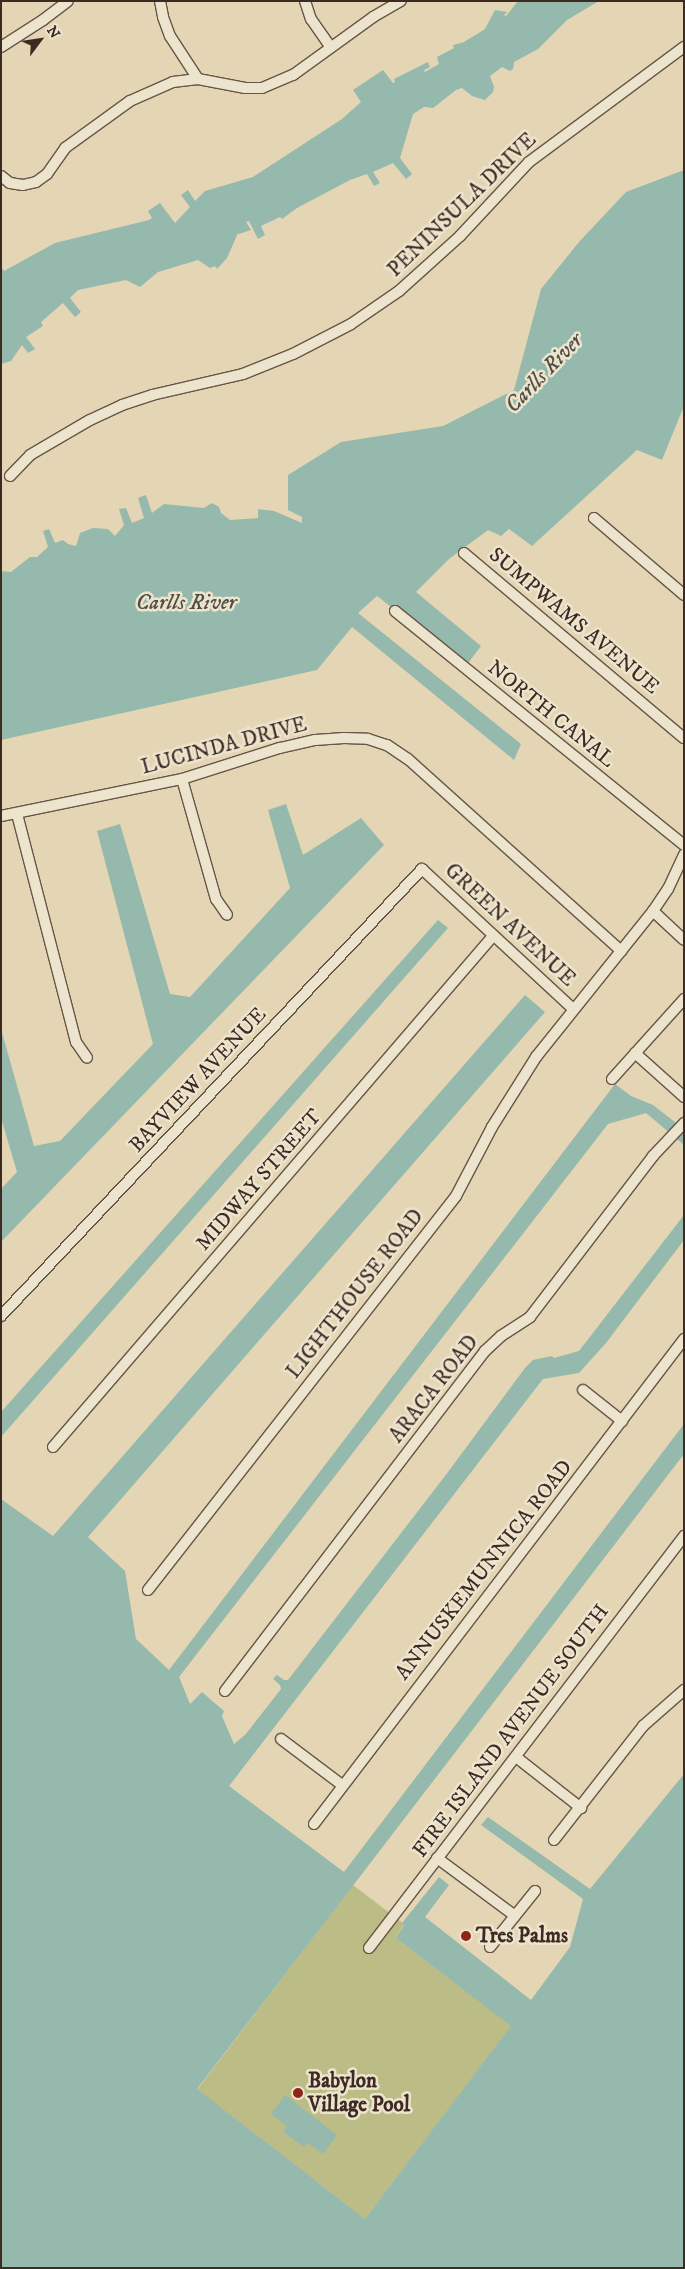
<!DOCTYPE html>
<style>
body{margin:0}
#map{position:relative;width:685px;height:2269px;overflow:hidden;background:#e4d6b4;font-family:"IM FELL DW Pica",serif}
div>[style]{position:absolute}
.green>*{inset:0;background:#bcbc87}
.water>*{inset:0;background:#95b9ac}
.roads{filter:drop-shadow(1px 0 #675547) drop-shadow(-1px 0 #675547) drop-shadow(0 1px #675547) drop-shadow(0 -1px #675547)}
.minor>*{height:10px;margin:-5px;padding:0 5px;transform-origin:5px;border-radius:5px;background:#ede4ce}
.dots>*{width:14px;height:14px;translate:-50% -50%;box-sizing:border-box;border:2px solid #ede4ce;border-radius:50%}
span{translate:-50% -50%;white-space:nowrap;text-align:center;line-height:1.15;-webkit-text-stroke:5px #ede4ce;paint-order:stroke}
.street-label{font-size:21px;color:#3d2a23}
.poi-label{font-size:21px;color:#3d2a23;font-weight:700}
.left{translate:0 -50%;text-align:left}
.water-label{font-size:22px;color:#534e45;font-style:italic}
.frame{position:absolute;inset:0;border:2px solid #3d2a23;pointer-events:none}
.north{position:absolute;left:15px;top:15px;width:50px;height:50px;-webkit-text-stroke:4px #ede4ce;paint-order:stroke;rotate:59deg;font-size:14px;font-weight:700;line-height:20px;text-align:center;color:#3d2a23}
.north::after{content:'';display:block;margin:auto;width:18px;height:22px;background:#3d2a23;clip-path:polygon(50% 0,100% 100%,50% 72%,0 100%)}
</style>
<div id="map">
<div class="green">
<div style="clip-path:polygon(353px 1885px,404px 1924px,396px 1938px,512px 2026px,365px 2219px,197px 2090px)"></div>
</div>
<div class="water">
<div style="clip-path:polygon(518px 1px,599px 1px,567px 20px,538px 49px,514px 62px,513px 69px,510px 71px,502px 67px,490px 76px,494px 87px,493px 92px,485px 100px,472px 96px,462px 88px,456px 90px,433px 108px,424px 107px,413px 114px,400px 158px,412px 174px,406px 179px,393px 163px,373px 172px,380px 183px,374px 186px,367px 174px,350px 180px,297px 208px,282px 219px,280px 217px,261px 226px,265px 235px,258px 239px,249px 221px,246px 222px,251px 230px,239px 234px,238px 233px,227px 258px,217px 269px,215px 266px,210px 268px,198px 260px,158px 272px,140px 287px,126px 280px,78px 290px,70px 298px,81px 312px,75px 317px,63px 303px,41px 322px,43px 326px,26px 337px,35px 349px,28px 353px,22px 345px,11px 361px,1px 364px,1px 267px,4px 271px,55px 243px,149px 220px,152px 218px,148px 211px,160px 203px,175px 223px,190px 207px,181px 195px,188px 190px,195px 201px,205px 191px,253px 177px,342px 119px,361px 102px,353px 90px,383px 70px,393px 83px,395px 82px,394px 79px,428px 62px,430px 67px,424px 70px,425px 72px,439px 64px,437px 57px,454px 48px,453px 45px,464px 42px,485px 29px,495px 10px,507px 12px,504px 15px,506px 16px)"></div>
<div style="clip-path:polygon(684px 170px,684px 406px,662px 460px,637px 450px,532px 546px,509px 529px,501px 536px,488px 530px,449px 559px,416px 592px,481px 646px,466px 666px,377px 596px,358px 613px,521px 744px,514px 760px,352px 627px,317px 670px,1px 740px,1px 571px,11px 572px,30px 557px,37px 557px,48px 547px,43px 531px,49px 529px,55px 543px,63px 540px,68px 544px,76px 546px,80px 533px,93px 528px,108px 529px,115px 536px,124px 525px,119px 509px,126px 508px,132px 523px,144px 518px,138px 498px,146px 495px,152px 513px,164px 504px,204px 508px,212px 503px,219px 507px,221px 513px,230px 520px,258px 518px,258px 509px,274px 511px,302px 523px,302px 517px,288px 510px,288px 475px,341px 442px,443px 426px,514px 390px,541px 289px,579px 242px,626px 192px)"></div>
<div style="clip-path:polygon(286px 804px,303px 855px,361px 818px,384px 845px,1px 1242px,1px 1189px,17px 1172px,1px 1118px,1px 1029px,34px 1146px,60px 1141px,153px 1044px,97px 831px,120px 824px,170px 994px,190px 997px,290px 888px,268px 810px)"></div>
<div style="clip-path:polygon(438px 920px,448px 928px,1px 1437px,1px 1412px)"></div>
<div style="clip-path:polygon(525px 995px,545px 1012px,88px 1537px,125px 1571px,136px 1639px,169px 1670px,615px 1084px,631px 1096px,653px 1105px,684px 1129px,684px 1145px,646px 1113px,608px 1124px,179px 1677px,190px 1704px,202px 1692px,224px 1711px,222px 1716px,234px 1744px,245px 1735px,281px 1689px,280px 1685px,273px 1679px,277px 1675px,284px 1680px,288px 1680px,445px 1476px,525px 1368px,533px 1360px,552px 1356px,554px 1358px,579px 1351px,684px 1215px,684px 1240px,606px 1343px,579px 1373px,543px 1379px,229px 1786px,344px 1872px,684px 1424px,684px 1454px,197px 2089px,365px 2219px,511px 2026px,396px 1938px,404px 1925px,402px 1923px,439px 1877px,449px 1885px,425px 1917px,531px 2000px,570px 1947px,583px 1899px,481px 1825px,488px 1817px,590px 1889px,684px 1774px,684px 2268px,1px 2268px,1px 1499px,53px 1536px)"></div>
<div style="clip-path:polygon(285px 2095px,337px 2135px,323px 2154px,308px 2143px,304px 2147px,283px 2132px,287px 2126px,271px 2114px)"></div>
</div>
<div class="roads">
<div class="minor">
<div style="left:160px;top:1px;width:16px;rotate:79deg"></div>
<div style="left:163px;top:17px;width:20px;rotate:70deg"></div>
<div style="left:170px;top:36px;width:51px;rotate:56.9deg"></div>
<div style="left:198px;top:79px;width:48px;rotate:10.8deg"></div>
<div style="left:245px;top:88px;width:17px"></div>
<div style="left:262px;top:88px;width:34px;rotate:-23deg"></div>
<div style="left:293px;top:75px;width:99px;rotate:-35.9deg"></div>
<div style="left:373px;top:17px;width:32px;rotate:-30deg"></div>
<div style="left:305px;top:1px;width:19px;rotate:72deg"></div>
<div style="left:311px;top:19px;width:33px;rotate:55deg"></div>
<div style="left:1px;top:47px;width:50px;rotate:-32.7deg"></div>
<div style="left:43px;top:20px;width:31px;rotate:-37deg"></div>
<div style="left:1px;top:176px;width:11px;rotate:38deg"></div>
<div style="left:10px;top:183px;width:13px;rotate:9deg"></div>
<div style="left:23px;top:185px;width:13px;rotate:-13deg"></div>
<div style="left:36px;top:182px;width:14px;rotate:-36deg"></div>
<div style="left:47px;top:174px;width:32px;rotate:-55deg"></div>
<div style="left:65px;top:148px;width:80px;rotate:-35.9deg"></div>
<div style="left:130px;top:101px;width:47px;rotate:-23.8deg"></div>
<div style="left:173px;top:82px;width:25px;rotate:-7deg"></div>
<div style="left:10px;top:476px;width:29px;rotate:-46deg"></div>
<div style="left:30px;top:455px;width:69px;rotate:-30.3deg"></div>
<div style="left:90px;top:420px;width:35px;rotate:-25deg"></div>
<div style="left:122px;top:405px;width:32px;rotate:-18deg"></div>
<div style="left:152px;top:395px;width:93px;rotate:-13deg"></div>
<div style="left:243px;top:374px;width:54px;rotate:-21.8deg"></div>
<div style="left:293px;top:354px;width:65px;rotate:-27.3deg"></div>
<div style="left:351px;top:324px;width:58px;rotate:-34.5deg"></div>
<div style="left:399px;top:291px;width:82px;rotate:-42deg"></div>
<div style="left:460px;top:236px;width:101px;rotate:-47deg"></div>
<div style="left:529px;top:162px;width:193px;rotate:-36.6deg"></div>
<div style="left:594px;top:518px;width:118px;rotate:40.5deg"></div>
<div style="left:464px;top:553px;width:287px;rotate:40.1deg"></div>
<div style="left:395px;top:611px;width:372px;rotate:39deg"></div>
<div style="left:182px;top:779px;width:125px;rotate:74.2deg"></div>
<div style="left:216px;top:899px;width:19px;rotate:55deg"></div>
<div style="left:17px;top:814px;width:236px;rotate:75.5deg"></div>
<div style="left:76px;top:1042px;width:19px;rotate:55deg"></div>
<div style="left:1px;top:816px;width:185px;rotate:-11.6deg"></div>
<div style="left:182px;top:779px;width:103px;rotate:-17.6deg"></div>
<div style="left:280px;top:748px;width:36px;rotate:-13deg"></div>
<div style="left:315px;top:740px;width:29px;rotate:-4deg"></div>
<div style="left:344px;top:738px;width:24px;rotate:2deg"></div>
<div style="left:368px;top:739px;width:20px;rotate:18deg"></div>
<div style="left:387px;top:745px;width:25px;rotate:34deg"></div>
<div style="left:408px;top:759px;width:287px;rotate:42deg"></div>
<div style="left:653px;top:911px;width:42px;rotate:43.1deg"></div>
<div style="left:635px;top:1053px;width:66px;rotate:41.9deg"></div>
<div style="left:612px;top:1079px;width:108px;rotate:-48deg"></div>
<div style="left:1px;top:1316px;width:614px;rotate:-46.72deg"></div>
<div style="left:422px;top:869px;width:206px;rotate:42.8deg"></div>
<div style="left:583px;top:1390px;width:50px;rotate:38.5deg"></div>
<div style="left:53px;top:1447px;width:674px;rotate:-49.27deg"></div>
<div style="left:148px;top:1590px;width:500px;rotate:-51.98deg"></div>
<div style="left:456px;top:1196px;width:78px;rotate:-62.4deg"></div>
<div style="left:492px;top:1127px;width:83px;rotate:-57.8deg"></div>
<div style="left:536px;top:1057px;width:187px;rotate:-51.3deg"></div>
<div style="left:653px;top:911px;width:27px;rotate:-56deg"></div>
<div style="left:668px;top:889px;width:38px;rotate:-65deg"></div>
<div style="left:225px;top:1691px;width:428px;rotate:-52.6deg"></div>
<div style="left:485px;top:1351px;width:22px;rotate:-43deg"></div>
<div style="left:501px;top:1336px;width:35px;rotate:-33deg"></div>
<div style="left:530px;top:1317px;width:203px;rotate:-52.6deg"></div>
<div style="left:653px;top:1156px;width:45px;rotate:-46.8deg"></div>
<div style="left:281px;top:1739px;width:76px;rotate:37deg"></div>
<div style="left:516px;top:1757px;width:83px;rotate:38.1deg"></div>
<div style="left:314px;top:1824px;width:610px;rotate:-52.66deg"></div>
<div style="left:554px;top:1840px;width:145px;rotate:-52deg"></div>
<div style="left:643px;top:1726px;width:55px;rotate:-41.3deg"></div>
<div style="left:437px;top:1858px;width:97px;rotate:36.6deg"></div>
<div style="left:490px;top:1947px;width:72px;rotate:-51.2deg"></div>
<div style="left:369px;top:1948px;width:519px;rotate:-52.6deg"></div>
</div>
</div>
<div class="dots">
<div style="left:466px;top:1936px;background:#8f2418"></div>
<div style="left:298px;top:2093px;background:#8f2418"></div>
</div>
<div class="street-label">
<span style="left:462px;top:205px;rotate:-44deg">PENINSULA DRIVE</span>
<span style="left:574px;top:621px;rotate:40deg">SUMPWAMS AVENUE</span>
<span style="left:551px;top:714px;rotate:39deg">NORTH CANAL</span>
<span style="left:224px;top:746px;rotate:-15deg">LUCINDA DRIVE</span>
<span style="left:510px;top:925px;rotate:43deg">GREEN AVENUE</span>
<span style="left:198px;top:1080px;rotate:-47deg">BAYVIEW AVENUE</span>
<span style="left:259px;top:1180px;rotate:-49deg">MIDWAY STREET</span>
<span style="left:355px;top:1294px;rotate:-52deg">LIGHTHOUSE ROAD</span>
<span style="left:434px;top:1389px;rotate:-52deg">ARACA ROAD</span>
<span style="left:484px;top:1570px;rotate:-52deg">ANNUSKEMUNNICA ROAD</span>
<span style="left:511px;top:1731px;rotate:-53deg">FIRE ISLAND AVENUE SOUTH</span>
</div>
<div class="poi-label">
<span class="left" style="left:476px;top:1936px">Tres Palms</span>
<span class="left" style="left:308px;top:2093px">Babylon<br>Village Pool</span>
</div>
<div class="water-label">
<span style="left:544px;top:373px;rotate:-46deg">Carlls River</span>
<span style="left:186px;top:603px">Carlls River</span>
</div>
<div class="frame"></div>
<div class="north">N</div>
</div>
